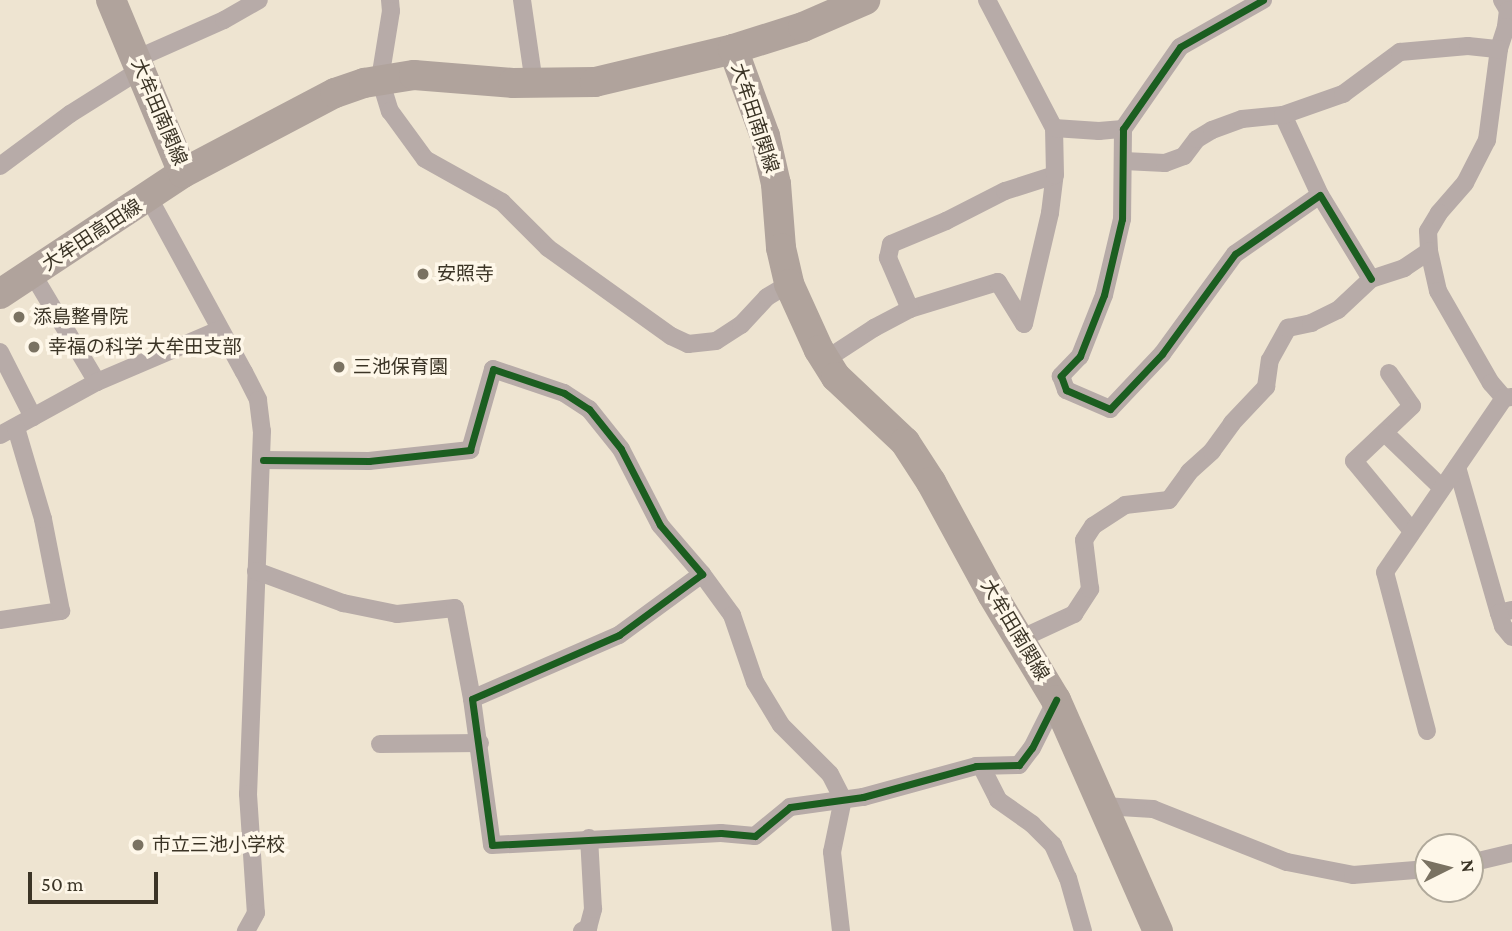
<!DOCTYPE html>
<meta charset="utf-8">
<style>
body{margin:0}
#map{position:relative;width:1512px;height:931px;overflow:hidden;background:#eee4d1;font-family:"Crimson Pro","Noto Sans JP",serif}
div>[style]{position:absolute}
.street>*{height:18px;margin:-9px;padding:0 9px;transform-origin:9px;border-radius:9px;background:#b7aba8}
.primary>*{height:30px;margin:-15px;padding:0 15px;transform-origin:15px;border-radius:15px;background:#b0a39c}
.cycleway>*{height:7px;margin:-3.5px;padding:0 3.5px;transform-origin:3.5px;border-radius:3.5px;background:#1b5e20}
.dots>*{width:19px;height:19px;translate:-50% -50%;box-sizing:border-box;border:4px solid #fef7e9;border-radius:50%}
span{translate:-50% -50%;white-space:nowrap;text-align:center;line-height:1.15;-webkit-text-stroke:7px #fef7e9;paint-order:stroke}
.street-label{font-size:19px;color:#3b3426}
.poi-label{font-size:19px;color:#3b3426}
.left{translate:0 -50%;text-align:left}
.north{position:absolute;left:1414px;top:833px;width:70px;height:70px;box-sizing:border-box;background:#fef7e9;border:2px solid #b0a99b;border-radius:50%;rotate:84deg;font-size:19px;font-weight:700;line-height:28px;text-align:center;color:#3b3426}
.north::after{content:'';display:block;margin:auto;width:24px;height:32px;background:#7a7262;clip-path:polygon(50% 0,100% 100%,50% 72%,0 100%)}
.scale{position:absolute;left:28px;top:872px;width:130px;height:32px;box-sizing:border-box;border:4px solid #3b3426;border-top:0;padding-left:9px;font-size:21px;line-height:24px;white-space:nowrap;color:#3b3426;-webkit-text-stroke:5px #fef7e9;paint-order:stroke}
</style>
<div id="map">
<div class="street">
<div style="left:390px;top:0;width:11px;rotate:85deg"></div>
<div style="left:391px;top:11px;width:69px;rotate:99.2deg"></div>
<div style="left:380px;top:79px;width:34px;rotate:73deg"></div>
<div style="left:390px;top:111px;width:59px;rotate:53.9deg"></div>
<div style="left:425px;top:159px;width:88px;rotate:29.2deg"></div>
<div style="left:502px;top:202px;width:65px;rotate:45deg"></div>
<div style="left:548px;top:248px;width:151px;rotate:35.6deg"></div>
<div style="left:671px;top:336px;width:19px;rotate:25deg"></div>
<div style="left:688px;top:344px;width:28px;rotate:-6deg"></div>
<div style="left:716px;top:341px;width:30px;rotate:-33deg"></div>
<div style="left:741px;top:325px;width:38px;rotate:-47deg"></div>
<div style="left:767px;top:297px;width:26px;rotate:-31deg"></div>
<div style="left:522px;top:0;width:84px;rotate:81.8deg"></div>
<div style="left:987px;top:0;width:144px;rotate:62.4deg"></div>
<div style="left:1263px;top:0;width:95px;rotate:150.5deg"></div>
<div style="left:1180px;top:47px;width:100px;rotate:124.8deg"></div>
<div style="left:1123px;top:129px;width:90px;rotate:90.6deg"></div>
<div style="left:1122px;top:219px;width:78px;rotate:103.3deg"></div>
<div style="left:1104px;top:295px;width:66px;rotate:111.5deg"></div>
<div style="left:1080px;top:356px;width:28px;rotate:134deg"></div>
<div style="left:1061px;top:376px;width:15px;rotate:70deg"></div>
<div style="left:1066px;top:390px;width:48px;rotate:23.4deg"></div>
<div style="left:1110px;top:409px;width:76px;rotate:-46.6deg"></div>
<div style="left:1162px;top:354px;width:124px;rotate:-53.9deg"></div>
<div style="left:1235px;top:254px;width:103px;rotate:-34.8deg"></div>
<div style="left:1320px;top:195px;width:98px;rotate:58.7deg"></div>
<div style="left:1502px;top:0;width:12px;rotate:59deg"></div>
<div style="left:1508px;top:10px;width:17px;rotate:97deg"></div>
<div style="left:1506px;top:27px;width:23px;rotate:108deg"></div>
<div style="left:1499px;top:49px;width:92px;rotate:97.5deg"></div>
<div style="left:1487px;top:140px;width:48px;rotate:117.1deg"></div>
<div style="left:1465px;top:183px;width:40px;rotate:131deg"></div>
<div style="left:1439px;top:213px;width:21px;rotate:121deg"></div>
<div style="left:1428px;top:231px;width:20px;rotate:87deg"></div>
<div style="left:1429px;top:251px;width:41px;rotate:77.3deg"></div>
<div style="left:1438px;top:291px;width:106px;rotate:60.1deg"></div>
<div style="left:1491px;top:383px;width:20px;rotate:49deg"></div>
<div style="left:1504px;top:398px;width:8px;rotate:-7deg"></div>
<div style="left:136px;top:59px;width:96px;rotate:-23.9deg"></div>
<div style="left:224px;top:20px;width:40px;rotate:-29.7deg"></div>
<div style="left:1124px;top:161px;width:41px;rotate:2.8deg"></div>
<div style="left:1165px;top:163px;width:20px;rotate:-20deg"></div>
<div style="left:1184px;top:156px;width:21px;rotate:-53deg"></div>
<div style="left:1197px;top:139px;width:17px;rotate:-31deg"></div>
<div style="left:1212px;top:130px;width:32px;rotate:-20deg"></div>
<div style="left:1242px;top:119px;width:41px;rotate:-5.6deg"></div>
<div style="left:0;top:166px;width:87px;rotate:-36.6deg"></div>
<div style="left:70px;top:114px;width:83px;rotate:-32.2deg"></div>
<div style="left:1320px;top:195px;width:88px;rotate:-114.8deg"></div>
<div style="left:1283px;top:115px;width:64px;rotate:-19.3deg"></div>
<div style="left:1343px;top:94px;width:71px;rotate:-36.4deg"></div>
<div style="left:1400px;top:52px;width:68px;rotate:-5deg"></div>
<div style="left:1468px;top:46px;width:31px;rotate:6deg"></div>
<div style="left:149px;top:198px;width:198px;rotate:61.4deg"></div>
<div style="left:244px;top:372px;width:31px;rotate:63deg"></div>
<div style="left:258px;top:400px;width:31px;rotate:83deg"></div>
<div style="left:262px;top:431px;width:363px;rotate:92.2deg"></div>
<div style="left:248px;top:794px;width:119px;rotate:86.2deg"></div>
<div style="left:256px;top:913px;width:21px;rotate:119deg"></div>
<div style="left:32px;top:273px;width:127px;rotate:59.2deg"></div>
<div style="left:910px;top:309px;width:92px;rotate:-17.1deg"></div>
<div style="left:998px;top:282px;width:49px;rotate:58.2deg"></div>
<div style="left:1024px;top:324px;width:114px;rotate:-76.8deg"></div>
<div style="left:1050px;top:213px;width:38px;rotate:-83deg"></div>
<div style="left:0;top:352px;width:73px;rotate:63.1deg"></div>
<div style="left:825px;top:360px;width:59px;rotate:-33.1deg"></div>
<div style="left:874px;top:328px;width:41px;rotate:-27.8deg"></div>
<div style="left:910px;top:309px;width:56px;rotate:-113.3deg"></div>
<div style="left:888px;top:258px;width:14px;rotate:-78deg"></div>
<div style="left:891px;top:244px;width:60px;rotate:-22.7deg"></div>
<div style="left:946px;top:221px;width:66px;rotate:-27deg"></div>
<div style="left:1005px;top:191px;width:52px;rotate:-17.7deg"></div>
<div style="left:1055px;top:175px;width:47px;rotate:-91.2deg"></div>
<div style="left:1054px;top:128px;width:45px;rotate:3.8deg"></div>
<div style="left:1099px;top:131px;width:24px;rotate:-5deg"></div>
<div style="left:1389px;top:373px;width:40px;rotate:55.1deg"></div>
<div style="left:1412px;top:406px;width:80px;rotate:136.5deg"></div>
<div style="left:1354px;top:461px;width:91px;rotate:50.4deg"></div>
<div style="left:1385px;top:433px;width:79px;rotate:44deg"></div>
<div style="left:0;top:435px;width:111px;rotate:-28.7deg"></div>
<div style="left:97px;top:382px;width:133px;rotate:-23.1deg"></div>
<div style="left:263px;top:460px;width:106px;rotate:0.5deg"></div>
<div style="left:369px;top:461px;width:102px;rotate:-6.2deg"></div>
<div style="left:470px;top:450px;width:84px;rotate:-74.1deg"></div>
<div style="left:493px;top:369px;width:75px;rotate:18.7deg"></div>
<div style="left:564px;top:393px;width:30px;rotate:33deg"></div>
<div style="left:589px;top:409px;width:51px;rotate:51.3deg"></div>
<div style="left:621px;top:449px;width:85px;rotate:62.8deg"></div>
<div style="left:660px;top:525px;width:65px;rotate:49.4deg"></div>
<div style="left:702px;top:574px;width:103px;rotate:143.7deg"></div>
<div style="left:619px;top:635px;width:160px;rotate:156.5deg"></div>
<div style="left:472px;top:699px;width:147px;rotate:82.2deg"></div>
<div style="left:492px;top:845px;width:229px;rotate:-3deg"></div>
<div style="left:721px;top:833px;width:34px;rotate:5deg"></div>
<div style="left:755px;top:836px;width:45px;rotate:-39.6deg"></div>
<div style="left:790px;top:807px;width:74px;rotate:-7.8deg"></div>
<div style="left:863px;top:797px;width:117px;rotate:-15.3deg"></div>
<div style="left:976px;top:766px;width:43px;rotate:-1.3deg"></div>
<div style="left:1019px;top:765px;width:21px;rotate:-53deg"></div>
<div style="left:1032px;top:748px;width:54px;rotate:-63.4deg"></div>
<div style="left:1457px;top:467px;width:152px;rotate:74deg"></div>
<div style="left:1499px;top:613px;width:13px;rotate:-13deg"></div>
<div style="left:256px;top:571px;width:93px;rotate:20.2deg"></div>
<div style="left:343px;top:603px;width:55px;rotate:11.5deg"></div>
<div style="left:397px;top:614px;width:58px;rotate:-5.9deg"></div>
<div style="left:455px;top:608px;width:93px;rotate:79.4deg"></div>
<div style="left:702px;top:574px;width:51px;rotate:53.8deg"></div>
<div style="left:732px;top:615px;width:71px;rotate:71.1deg"></div>
<div style="left:755px;top:682px;width:50px;rotate:58.8deg"></div>
<div style="left:781px;top:725px;width:69px;rotate:45deg"></div>
<div style="left:830px;top:774px;width:28px;rotate:63deg"></div>
<div style="left:843px;top:799px;width:54px;rotate:101.7deg"></div>
<div style="left:832px;top:852px;width:80px;rotate:83.5deg"></div>
<div style="left:1499px;top:613px;width:14px;rotate:73deg"></div>
<div style="left:1503px;top:626px;width:14px;rotate:51deg"></div>
<div style="left:0;top:620px;width:62px;rotate:-8.4deg"></div>
<div style="left:61px;top:611px;width:94px;rotate:-101.1deg"></div>
<div style="left:43px;top:519px;width:95px;rotate:-106.5deg"></div>
<div style="left:1020px;top:639px;width:60px;rotate:-24.8deg"></div>
<div style="left:1074px;top:614px;width:30px;rotate:-57deg"></div>
<div style="left:1090px;top:589px;width:49px;rotate:-97deg"></div>
<div style="left:1084px;top:540px;width:17px;rotate:-57deg"></div>
<div style="left:1093px;top:526px;width:38px;rotate:-33deg"></div>
<div style="left:1125px;top:505px;width:44px;rotate:-6.5deg"></div>
<div style="left:1169px;top:500px;width:34px;rotate:-54deg"></div>
<div style="left:1189px;top:472px;width:31px;rotate:-42deg"></div>
<div style="left:1212px;top:451px;width:34px;rotate:-54deg"></div>
<div style="left:1232px;top:423px;width:50px;rotate:-46.6deg"></div>
<div style="left:1266px;top:387px;width:27px;rotate:-82deg"></div>
<div style="left:1270px;top:360px;width:37px;rotate:-61deg"></div>
<div style="left:1288px;top:328px;width:24px;rotate:-12deg"></div>
<div style="left:1311px;top:323px;width:30px;rotate:-26deg"></div>
<div style="left:1338px;top:310px;width:45px;rotate:-43.2deg"></div>
<div style="left:1371px;top:279px;width:35px;rotate:-18deg"></div>
<div style="left:1404px;top:268px;width:30px;rotate:-34deg"></div>
<div style="left:1427px;top:731px;width:164px;rotate:-104.8deg"></div>
<div style="left:1385px;top:572px;width:211px;rotate:-55.6deg"></div>
<div style="left:380px;top:744px;width:100px;rotate:-0.6deg"></div>
<div style="left:981px;top:766px;width:38px;rotate:63deg"></div>
<div style="left:998px;top:800px;width:42px;rotate:35.2deg"></div>
<div style="left:1032px;top:824px;width:30px;rotate:45deg"></div>
<div style="left:1053px;top:845px;width:36px;rotate:66deg"></div>
<div style="left:1068px;top:878px;width:55px;rotate:74.2deg"></div>
<div style="left:1103px;top:806px;width:50px;rotate:3.4deg"></div>
<div style="left:1153px;top:809px;width:144px;rotate:21.6deg"></div>
<div style="left:1287px;top:862px;width:67px;rotate:11.1deg"></div>
<div style="left:1353px;top:875px;width:75px;rotate:-4.6deg"></div>
<div style="left:1470px;top:863px;width:43px;rotate:-13.4deg"></div>
<div style="left:582px;top:931px;width:7px;rotate:-27deg"></div>
<div style="left:588px;top:928px;width:20px;rotate:-75deg"></div>
<div style="left:593px;top:909px;width:71px;rotate:-93.2deg"></div>
</div>
<div class="primary">
<div style="left:111px;top:0;width:187px;rotate:67.4deg"></div>
<div style="left:733px;top:49px;width:93px;rotate:69.8deg"></div>
<div style="left:765px;top:136px;width:49px;rotate:77.1deg"></div>
<div style="left:776px;top:184px;width:64px;rotate:85.5deg"></div>
<div style="left:781px;top:248px;width:37px;rotate:77deg"></div>
<div style="left:789px;top:284px;width:72px;rotate:65.6deg"></div>
<div style="left:819px;top:350px;width:32px;rotate:58deg"></div>
<div style="left:836px;top:377px;width:95px;rotate:43.3deg"></div>
<div style="left:905px;top:442px;width:48px;rotate:57deg"></div>
<div style="left:931px;top:482px;width:128px;rotate:61.4deg"></div>
<div style="left:992px;top:594px;width:124px;rotate:58.9deg"></div>
<div style="left:1056px;top:700px;width:253px;rotate:66.2deg"></div>
<div style="left:0;top:294px;width:219px;rotate:-33.5deg"></div>
<div style="left:183px;top:173px;width:172px;rotate:-27.8deg"></div>
<div style="left:335px;top:93px;width:31px;rotate:-19deg"></div>
<div style="left:364px;top:83px;width:51px;rotate:-9.1deg"></div>
<div style="left:414px;top:75px;width:99px;rotate:4.6deg"></div>
<div style="left:513px;top:83px;width:82px;rotate:-0.7deg"></div>
<div style="left:595px;top:82px;width:142px;rotate:-13.4deg"></div>
<div style="left:733px;top:49px;width:73px;rotate:-17.4deg"></div>
<div style="left:803px;top:27px;width:68px;rotate:-23.5deg"></div>
</div>
<div class="cycleway">
<div style="left:1263px;top:0;width:95px;rotate:150.5deg"></div>
<div style="left:1180px;top:47px;width:100px;rotate:124.8deg"></div>
<div style="left:1123px;top:129px;width:90px;rotate:90.6deg"></div>
<div style="left:1122px;top:219px;width:78px;rotate:103.3deg"></div>
<div style="left:1104px;top:295px;width:66px;rotate:111.5deg"></div>
<div style="left:1080px;top:356px;width:28px;rotate:134deg"></div>
<div style="left:1061px;top:376px;width:15px;rotate:70deg"></div>
<div style="left:1066px;top:390px;width:48px;rotate:23.4deg"></div>
<div style="left:1110px;top:409px;width:76px;rotate:-46.6deg"></div>
<div style="left:1162px;top:354px;width:124px;rotate:-53.9deg"></div>
<div style="left:1235px;top:254px;width:103px;rotate:-34.8deg"></div>
<div style="left:1320px;top:195px;width:98px;rotate:58.7deg"></div>
<div style="left:263px;top:460px;width:106px;rotate:0.5deg"></div>
<div style="left:369px;top:461px;width:102px;rotate:-6.2deg"></div>
<div style="left:470px;top:450px;width:84px;rotate:-74.1deg"></div>
<div style="left:493px;top:369px;width:75px;rotate:18.7deg"></div>
<div style="left:564px;top:393px;width:30px;rotate:33deg"></div>
<div style="left:589px;top:409px;width:51px;rotate:51.3deg"></div>
<div style="left:621px;top:449px;width:85px;rotate:62.8deg"></div>
<div style="left:660px;top:525px;width:65px;rotate:49.4deg"></div>
<div style="left:702px;top:574px;width:103px;rotate:143.7deg"></div>
<div style="left:619px;top:635px;width:160px;rotate:156.5deg"></div>
<div style="left:472px;top:699px;width:147px;rotate:82.2deg"></div>
<div style="left:492px;top:845px;width:229px;rotate:-3deg"></div>
<div style="left:721px;top:833px;width:34px;rotate:5deg"></div>
<div style="left:755px;top:836px;width:45px;rotate:-39.6deg"></div>
<div style="left:790px;top:807px;width:74px;rotate:-7.8deg"></div>
<div style="left:863px;top:797px;width:117px;rotate:-15.3deg"></div>
<div style="left:976px;top:766px;width:43px;rotate:-1.3deg"></div>
<div style="left:1019px;top:765px;width:21px;rotate:-53deg"></div>
<div style="left:1032px;top:748px;width:54px;rotate:-63.4deg"></div>
</div>
<div class="dots">
<div style="left:423px;top:274px;background:#7a7262"></div>
<div style="left:19px;top:317px;background:#7a7262"></div>
<div style="left:34px;top:347px;background:#7a7262"></div>
<div style="left:339px;top:367px;background:#7a7262"></div>
<div style="left:138px;top:845px;background:#7a7262"></div>
</div>
<div class="street-label">
<span style="left:159px;top:112px;rotate:67deg">大牟田南関線</span>
<span style="left:755px;top:118px;rotate:72deg">大牟田南関線</span>
<span style="left:92px;top:235px;rotate:-33deg">大牟田高田線</span>
<span style="left:1015px;top:630px;rotate:59deg">大牟田南関線</span>
</div>
<div class="poi-label">
<span class="left" style="left:437px;top:274px">安照寺</span>
<span class="left" style="left:33px;top:317px">添島整骨院</span>
<span class="left" style="left:48px;top:347px">幸福の科学 大牟田支部</span>
<span class="left" style="left:353px;top:367px">三池保育園</span>
<span class="left" style="left:152px;top:845px">市立三池小学校</span>
</div>
<div class="north">N</div>
<div class="scale">50 m</div>
</div>
